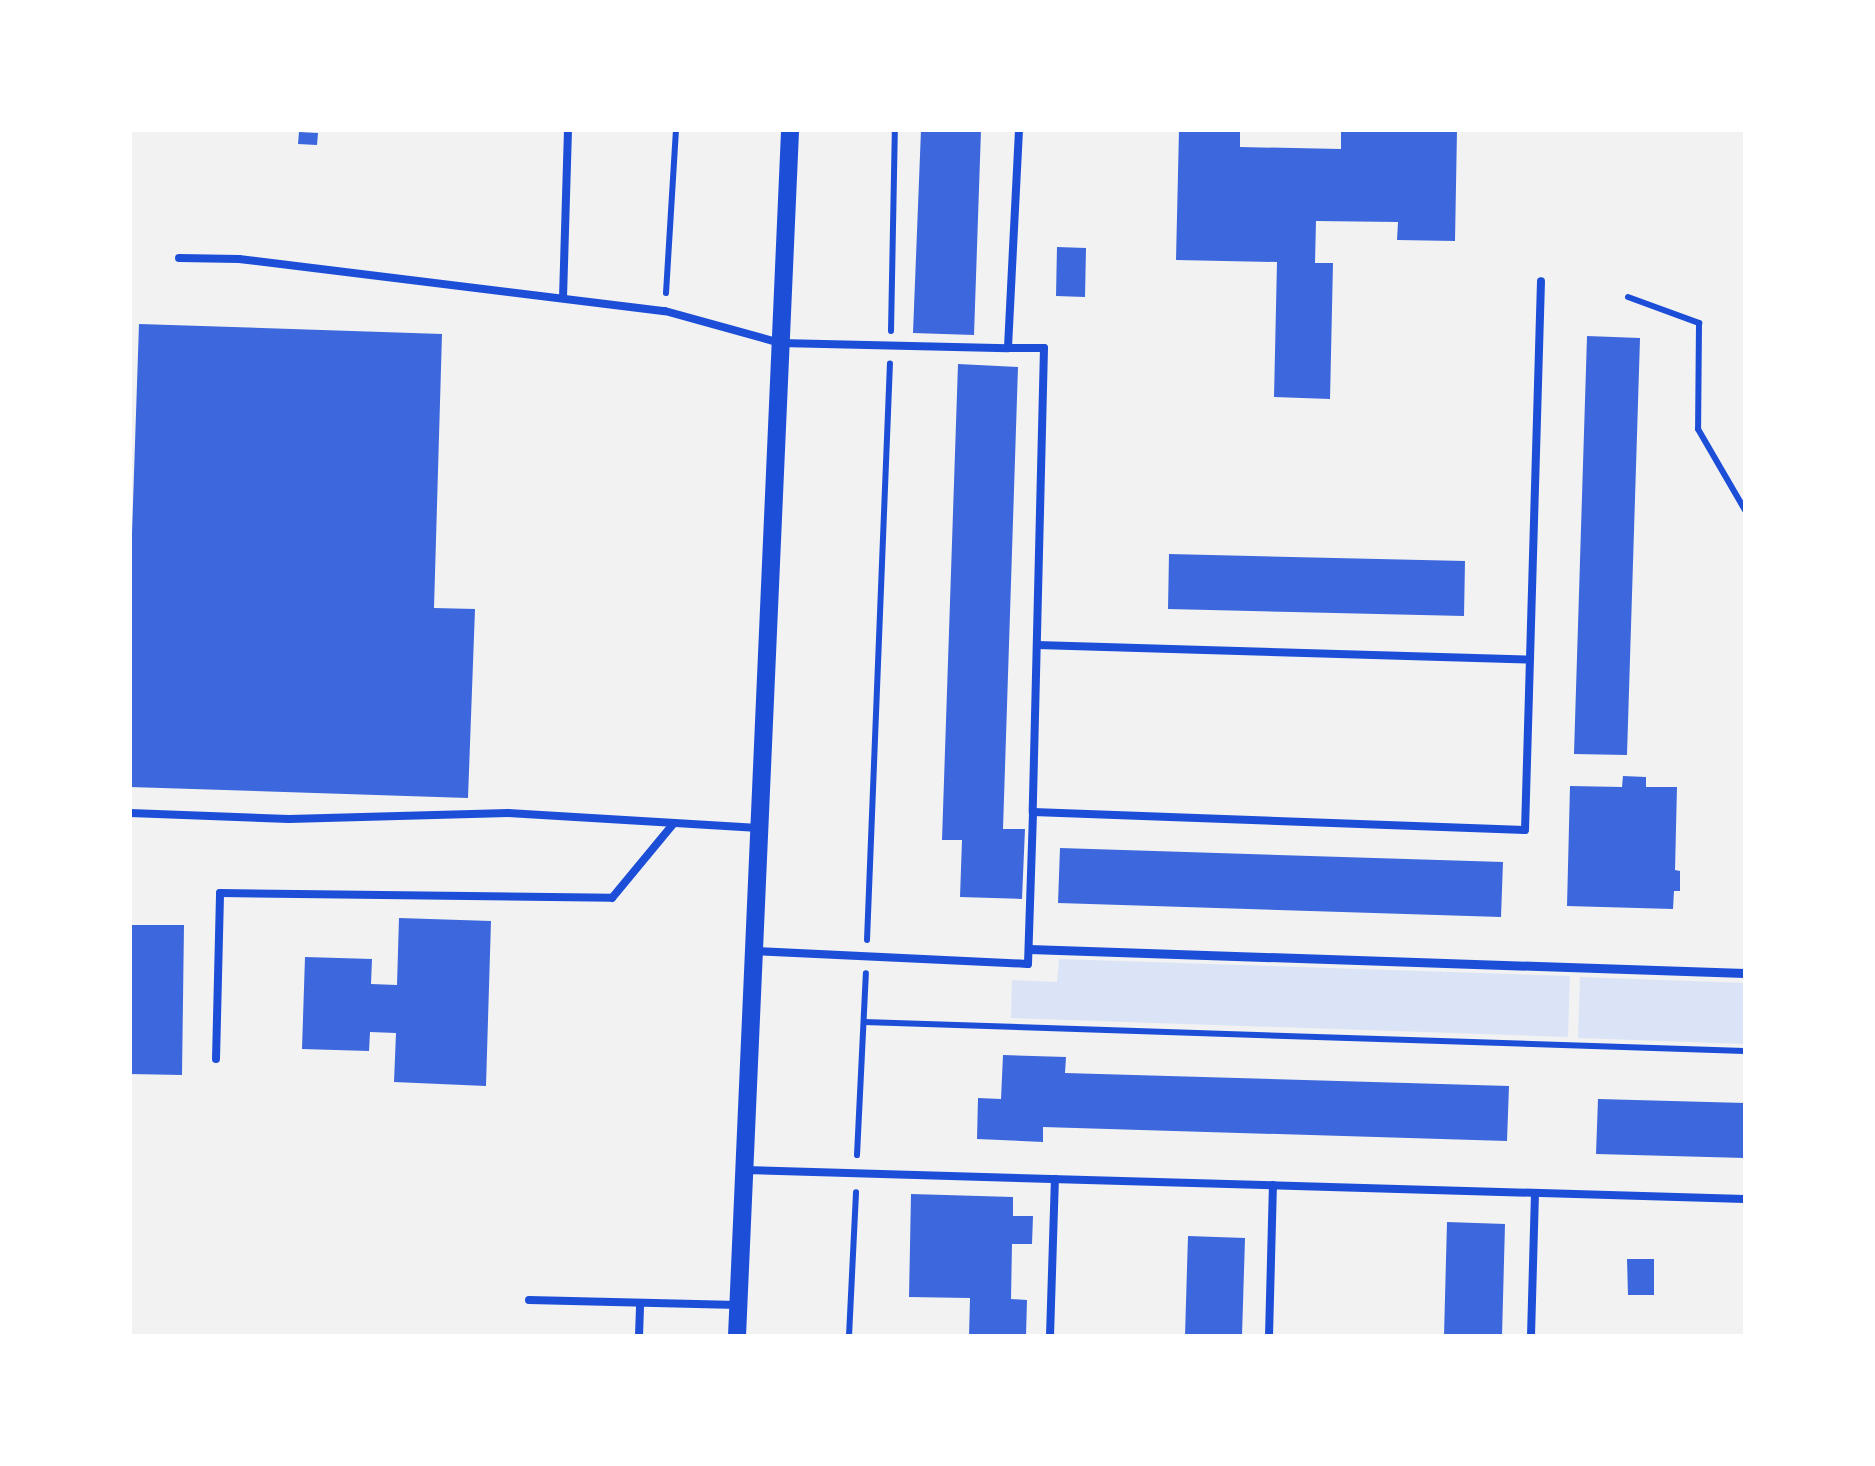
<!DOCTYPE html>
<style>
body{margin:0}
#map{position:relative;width:1875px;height:1466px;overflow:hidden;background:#f2f2f2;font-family:Georgia,serif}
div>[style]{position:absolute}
.green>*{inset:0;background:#dbe4f7}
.building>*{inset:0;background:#3d67dc}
.path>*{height:6px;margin:-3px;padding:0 3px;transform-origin:3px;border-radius:3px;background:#1d4ed8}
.service>*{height:8px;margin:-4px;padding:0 4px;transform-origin:4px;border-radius:4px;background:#1d4ed8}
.pedestrian>*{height:9px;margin:-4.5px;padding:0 4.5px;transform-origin:4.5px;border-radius:4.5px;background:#1d4ed8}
.tertiary>*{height:18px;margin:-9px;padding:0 9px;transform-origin:9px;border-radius:9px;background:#1d4ed8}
span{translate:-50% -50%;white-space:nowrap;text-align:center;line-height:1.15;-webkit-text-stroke:9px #fff;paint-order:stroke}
.frame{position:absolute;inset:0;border:132px solid #fff;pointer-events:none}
</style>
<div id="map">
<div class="green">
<div style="clip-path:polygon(1059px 959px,1570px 976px,1568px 1037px,1011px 1018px,1012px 980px,1057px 982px)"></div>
<div style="clip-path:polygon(1580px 977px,1745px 983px,1745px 1044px,1578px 1038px)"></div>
</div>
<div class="building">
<div style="clip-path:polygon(921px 130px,981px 130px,974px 335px,913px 333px)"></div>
<div style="clip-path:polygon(1179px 130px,1240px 130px,1240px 147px,1341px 149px,1341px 130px,1457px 130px,1455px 241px,1397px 240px,1398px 222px,1316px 221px,1315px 263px,1333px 263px,1330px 399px,1274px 397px,1277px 262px,1176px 260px)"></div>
<div style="clip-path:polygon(299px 132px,318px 133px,317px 145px,298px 144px)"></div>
<div style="clip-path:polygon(1057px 247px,1086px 248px,1085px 297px,1056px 296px)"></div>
<div style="clip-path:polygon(139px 324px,442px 334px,434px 608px,475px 609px,468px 798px,130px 787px,130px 593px)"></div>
<div style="clip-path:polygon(1587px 336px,1640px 338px,1627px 755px,1574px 754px)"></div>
<div style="clip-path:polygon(958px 364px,1018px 367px,1003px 829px,1025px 829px,1022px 899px,960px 897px,962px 840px,942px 840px)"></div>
<div style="clip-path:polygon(1169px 554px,1465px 561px,1464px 616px,1168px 609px)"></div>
<div style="clip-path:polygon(1623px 776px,1646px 777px,1646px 787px,1677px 787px,1675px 870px,1680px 871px,1680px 891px,1674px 891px,1673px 909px,1567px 906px,1570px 786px,1622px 787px)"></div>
<div style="clip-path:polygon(1060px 848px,1503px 862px,1501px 917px,1058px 903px)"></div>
<div style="clip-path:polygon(399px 918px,491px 921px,486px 1086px,394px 1082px,396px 1033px,370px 1032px,369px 1051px,302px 1049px,305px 957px,372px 959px,371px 984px,397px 985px)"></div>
<div style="clip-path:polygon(130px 925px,184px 925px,182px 1075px,130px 1074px)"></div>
<div style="clip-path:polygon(1003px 1055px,1066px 1057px,1065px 1073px,1509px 1086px,1507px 1141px,1043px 1127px,1043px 1142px,977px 1139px,978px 1098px,1001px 1099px)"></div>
<div style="clip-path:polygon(1598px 1099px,1745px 1103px,1745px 1158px,1596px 1154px)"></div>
<div style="clip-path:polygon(911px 1194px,1013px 1197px,1013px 1216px,1033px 1216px,1032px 1244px,1012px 1244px,1011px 1299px,1027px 1300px,1026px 1336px,969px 1336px,970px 1298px,909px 1297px)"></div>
<div style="clip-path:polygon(1447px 1222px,1505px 1224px,1502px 1336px,1444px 1336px)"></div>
<div style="clip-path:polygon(1188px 1236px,1245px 1238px,1242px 1336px,1185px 1336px)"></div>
<div style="clip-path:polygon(1627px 1259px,1654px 1259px,1654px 1295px,1628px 1295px)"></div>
</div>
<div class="path">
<div style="left:666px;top:293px;width:163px;rotate:-86.5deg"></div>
<div style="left:1628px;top:297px;width:76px;rotate:20.1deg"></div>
<div style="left:1699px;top:323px;width:106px;rotate:90.5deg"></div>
<div style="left:1698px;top:429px;width:94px;rotate:59.9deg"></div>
<div style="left:891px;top:331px;width:201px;rotate:-88.9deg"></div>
<div style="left:867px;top:940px;width:577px;rotate:-87.72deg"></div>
<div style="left:864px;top:1022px;width:881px;rotate:1.89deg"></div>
<div style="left:857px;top:1155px;width:182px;rotate:-87.2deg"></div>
<div style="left:849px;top:1336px;width:144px;rotate:-87.2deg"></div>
</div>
<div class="service">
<div style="left:1019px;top:130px;width:218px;rotate:92.9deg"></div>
<div style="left:1008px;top:348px;width:36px"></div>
<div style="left:1044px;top:348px;width:464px;rotate:91.4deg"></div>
<div style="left:1033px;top:812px;width:492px;rotate:2.1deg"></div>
<div style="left:1525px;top:830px;width:549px;rotate:-88.33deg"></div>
<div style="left:179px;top:258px;width:60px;rotate:1deg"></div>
<div style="left:239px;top:259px;width:429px;rotate:7deg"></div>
<div style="left:665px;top:311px;width:119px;rotate:15.5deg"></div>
<div style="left:780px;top:343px;width:228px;rotate:1.3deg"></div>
<div style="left:563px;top:298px;width:168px;rotate:-88.3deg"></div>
<div style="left:1037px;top:645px;width:493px;rotate:1.7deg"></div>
<div style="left:130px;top:813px;width:159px;rotate:2.2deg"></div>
<div style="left:289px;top:819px;width:219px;rotate:-1.6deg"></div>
<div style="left:508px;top:813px;width:251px;rotate:3.4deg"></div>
<div style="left:754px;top:951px;width:274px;rotate:2.7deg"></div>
<div style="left:1028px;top:964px;width:152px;rotate:-88.1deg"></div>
<div style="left:216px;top:1059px;width:166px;rotate:-88.6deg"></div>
<div style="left:220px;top:893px;width:392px;rotate:0.7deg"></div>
<div style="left:612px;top:898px;width:97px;rotate:-50.4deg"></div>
<div style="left:744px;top:1170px;width:1001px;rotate:1.66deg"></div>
<div style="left:529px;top:1300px;width:209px;rotate:1.4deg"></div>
<div style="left:639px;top:1336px;width:33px;rotate:-88deg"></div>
<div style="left:1050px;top:1336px;width:157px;rotate:-88.2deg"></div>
<div style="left:1269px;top:1336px;width:151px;rotate:-88.5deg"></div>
<div style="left:1531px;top:1336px;width:143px;rotate:-88.4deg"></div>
</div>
<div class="pedestrian">
<div style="left:1029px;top:949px;width:716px;rotate:1.92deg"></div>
</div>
<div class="tertiary">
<div style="left:737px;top:1336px;width:1207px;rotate:-87.48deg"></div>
</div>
<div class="frame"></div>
</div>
